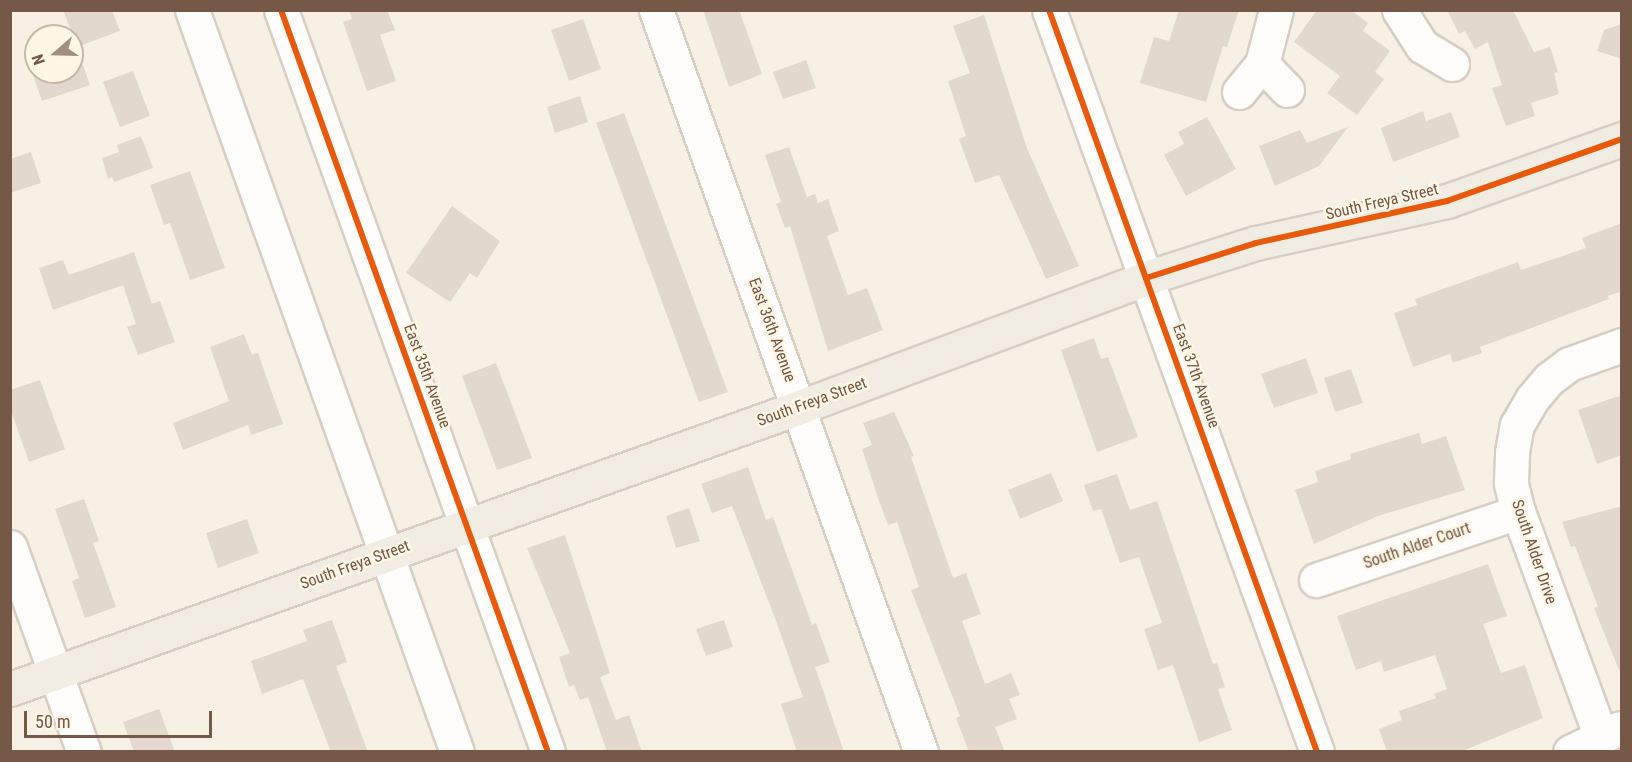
<!DOCTYPE html>
<style>
body{margin:0}
#map{position:relative;width:1632px;height:762px;overflow:hidden;background:#f7f1e5;font-family:"Roboto Condensed",sans-serif}
div>[style]{position:absolute}
.building>*{inset:0;background:#e3d8cd}
.roads{filter:drop-shadow(2px 0 #d8cec4) drop-shadow(-2px 0 #d8cec4) drop-shadow(0 2px #d8cec4) drop-shadow(0 -2px #d8cec4)}
.minor>*{height:33px;margin:-16.5px;padding:0 16.5px;transform-origin:16.5px;border-radius:16.5px;background:#fefdfb}
.major>*{height:33px;margin:-16.5px;padding:0 16.5px;transform-origin:16.5px;border-radius:16.5px;background:#f2ede2}
.cycleway>*{height:6px;margin:-3px;padding:0 3px;transform-origin:3px;border-radius:3px;background:#e8590c}
span{translate:-50% -50%;white-space:nowrap;text-align:center;line-height:1.15;-webkit-text-stroke:5px #fff6e6;paint-order:stroke}
.street-label{font-size:16px;color:#755845}
.frame{position:absolute;inset:0;border:12px solid #755845;pointer-events:none}
.north{position:absolute;left:24px;top:24px;width:60px;height:60px;box-sizing:border-box;background:#fff6e6;border:2px solid #c8b7a6;border-radius:50%;rotate:250deg;font-size:16px;font-weight:700;line-height:24px;text-align:center;color:#755845}
.north::after{content:'';display:block;margin:auto;width:21px;height:27px;background:#a28e7d;clip-path:polygon(50% 0,100% 100%,50% 72%,0 100%)}
.scale{position:absolute;left:24px;top:711px;width:188px;height:27px;box-sizing:border-box;border:3px solid #755845;border-top:0;padding-left:8px;font-size:18px;line-height:21px;white-space:nowrap;color:#755845;-webkit-text-stroke:4px #fff6e6;paint-order:stroke}
</style>
<div id="map">
<div class="building">
<div style="clip-path:polygon(63px 10px,112px 10px,120px 31px,77px 47px)"></div>
<div style="clip-path:polygon(349px 10px,387px 10px,395px 30px,380px 35px,396px 81px,367px 91px,343px 22px,352px 19px)"></div>
<div style="clip-path:polygon(703px 10px,739px 10px,762px 74px,729px 87px)"></div>
<div style="clip-path:polygon(1179px 10px,1239px 10px,1227px 47px,1223px 46px,1206px 102px,1140px 83px,1154px 37px,1169px 41px)"></div>
<div style="clip-path:polygon(1317px 10px,1351px 10px,1368px 23px,1363px 31px,1390px 51px,1375px 72px,1384px 79px,1357px 115px,1327px 93px,1340px 76px,1294px 42px)"></div>
<div style="clip-path:polygon(1447px 10px,1513px 10px,1534px 52px,1550px 47px,1558px 72px,1554px 73px,1559px 94px,1531px 103px,1535px 116px,1506px 126px,1492px 88px,1502px 85px,1488px 42px,1475px 49px,1465px 31px,1459px 34px)"></div>
<div style="clip-path:polygon(984px 15px,1027px 148px,1079px 266px,1046px 279px,999px 175px,975px 183px,959px 139px,966px 136px,948px 81px,970px 73px,953px 26px)"></div>
<div style="clip-path:polygon(583px 19px,601px 69px,569px 81px,551px 30px)"></div>
<div style="clip-path:polygon(1622px 24px,1622px 59px,1597px 51px,1604px 30px)"></div>
<div style="clip-path:polygon(77px 48px,90px 85px,42px 101px,29px 64px,36px 62px,36px 72px,72px 72px,72px 49px)"></div>
<div style="clip-path:polygon(806px 60px,816px 88px,783px 99px,773px 72px)"></div>
<div style="clip-path:polygon(133px 71px,150px 116px,120px 127px,103px 82px)"></div>
<div style="clip-path:polygon(580px 96px,588px 122px,555px 133px,547px 107px)"></div>
<div style="clip-path:polygon(1423px 111px,1426px 121px,1451px 112px,1460px 137px,1393px 162px,1381px 128px)"></div>
<div style="clip-path:polygon(624px 113px,728px 392px,699px 402px,596px 123px)"></div>
<div style="clip-path:polygon(1207px 117px,1236px 169px,1186px 196px,1164px 155px,1184px 144px,1178px 132px)"></div>
<div style="clip-path:polygon(1348px 127px,1319px 166px,1275px 186px,1259px 146px,1300px 130px,1307px 143px)"></div>
<div style="clip-path:polygon(141px 136px,153px 168px,114px 182px,112px 177px,108px 179px,102px 158px,119px 152px,117px 145px)"></div>
<div style="clip-path:polygon(789px 147px,807px 197px,815px 194px,818px 203px,828px 199px,839px 231px,827px 236px,848px 295px,867px 288px,883px 330px,828px 351px,790px 226px,785px 228px,776px 204px,781px 202px,765px 155px)"></div>
<div style="clip-path:polygon(31px 152px,41px 183px,10px 193px,10px 159px)"></div>
<div style="clip-path:polygon(190px 171px,225px 268px,190px 280px,170px 223px,164px 225px,150px 185px)"></div>
<div style="clip-path:polygon(452px 206px,500px 241px,477px 278px,470px 273px,450px 302px,406px 273px)"></div>
<div style="clip-path:polygon(1622px 223px,1622px 291px,1608px 296px,1609px 299px,1480px 347px,1482px 353px,1453px 363px,1450px 354px,1413px 367px,1394px 313px,1417px 305px,1415px 299px,1518px 262px,1521px 270px,1586px 248px,1582px 238px)"></div>
<div style="clip-path:polygon(134px 252px,152px 304px,160px 301px,175px 342px,138px 355px,127px 327px,136px 324px,123px 285px,53px 310px,39px 268px,63px 260px,69px 275px)"></div>
<div style="clip-path:polygon(244px 334px,252px 355px,258px 353px,283px 424px,251px 435px,248px 425px,183px 450px,173px 423px,229px 401px,210px 347px)"></div>
<div style="clip-path:polygon(1094px 338px,1101px 359px,1108px 357px,1138px 437px,1097px 452px,1061px 350px)"></div>
<div style="clip-path:polygon(1306px 358px,1318px 393px,1274px 408px,1261px 374px)"></div>
<div style="clip-path:polygon(496px 363px,532px 458px,497px 470px,462px 376px)"></div>
<div style="clip-path:polygon(1351px 369px,1363px 403px,1335px 412px,1324px 378px)"></div>
<div style="clip-path:polygon(40px 380px,65px 449px,29px 462px,10px 408px,10px 390px)"></div>
<div style="clip-path:polygon(1622px 395px,1622px 455px,1597px 464px,1578px 410px)"></div>
<div style="clip-path:polygon(894px 412px,914px 456px,911px 457px,953px 578px,966px 573px,981px 614px,962px 621px,985px 684px,1011px 673px,1020px 695px,1009px 699px,1017px 719px,995px 727px,1005px 752px,969px 752px,956px 718px,960px 716px,911px 590px,919px 587px,897px 522px,888px 525px,879px 501px,862px 449px,872px 445px,863px 423px)"></div>
<div style="clip-path:polygon(1419px 433px,1422px 444px,1446px 436px,1465px 490px,1378px 516px,1314px 544px,1295px 490px,1318px 482px,1315px 471px,1351px 459px,1350px 454px)"></div>
<div style="clip-path:polygon(748px 467px,766px 520px,773px 517px,812px 625px,816px 623px,830px 662px,815px 667px,844px 752px,797px 752px,781px 704px,803px 697px,776px 621px,732px 506px,712px 513px,701px 484px)"></div>
<div style="clip-path:polygon(1051px 473px,1063px 501px,1020px 519px,1008px 490px)"></div>
<div style="clip-path:polygon(1117px 474px,1130px 510px,1157px 501px,1213px 664px,1217px 663px,1225px 687px,1218px 689px,1232px 730px,1199px 742px,1173px 665px,1158px 670px,1144px 629px,1162px 623px,1139px 557px,1120px 563px,1101px 509px,1093px 511px,1084px 485px)"></div>
<div style="clip-path:polygon(84px 499px,99px 541px,93px 543px,116px 607px,85px 618px,72px 581px,79px 578px,55px 509px)"></div>
<div style="clip-path:polygon(1622px 506px,1622px 669px,1619px 670px,1594px 608px,1598px 607px,1575px 546px,1571px 547px,1562px 522px)"></div>
<div style="clip-path:polygon(689px 508px,700px 541px,676px 548px,666px 516px)"></div>
<div style="clip-path:polygon(247px 519px,259px 553px,218px 568px,206px 533px)"></div>
<div style="clip-path:polygon(565px 535px,610px 673px,600px 677px,616px 720px,629px 715px,642px 752px,607px 752px,588px 697px,580px 700px,574px 685px,569px 687px,559px 657px,570px 653px,527px 548px)"></div>
<div style="clip-path:polygon(1488px 564px,1507px 616px,1483px 624px,1501px 673px,1525px 665px,1543px 718px,1460px 752px,1387px 752px,1379px 729px,1402px 720px,1399px 711px,1436px 698px,1434px 694px,1447px 689px,1435px 655px,1384px 672px,1381px 661px,1356px 670px,1337px 616px)"></div>
<div style="clip-path:polygon(332px 620px,347px 662px,336px 666px,368px 752px,331px 752px,303px 679px,262px 694px,251px 661px,307px 641px,303px 630px)"></div>
<div style="clip-path:polygon(724px 620px,733px 647px,706px 656px,696px 629px)"></div>
<div style="clip-path:polygon(159px 709px,175px 752px,134px 752px,123px 722px)"></div>
</div>
<div class="roads">
<div class="minor">
<div style="left:192px;top:10px;width:788px;rotate:70.35deg"></div>
<div style="left:281px;top:10px;width:789px;rotate:70.21deg"></div>
<div style="left:656px;top:10px;width:788px;rotate:70.35deg"></div>
<div style="left:1049px;top:10px;width:789px;rotate:70.14deg"></div>
<div style="left:1399px;top:10px;width:43px;rotate:57.4deg"></div>
<div style="left:1422px;top:46px;width:35px;rotate:31deg"></div>
<div style="left:1262px;top:64px;width:36px;rotate:46deg"></div>
<div style="left:1239px;top:92px;width:36px;rotate:-51deg"></div>
<div style="left:1262px;top:64px;width:56px;rotate:-75.5deg"></div>
<div style="left:10px;top:547px;width:218px;rotate:70.2deg"></div>
<div style="left:1316px;top:580px;width:213px;rotate:-18.6deg"></div>
<div style="left:1601px;top:737px;width:240px;rotate:-110.2deg"></div>
<div style="left:1518px;top:512px;width:30px;rotate:-104deg"></div>
<div style="left:1511px;top:483px;width:31px;rotate:-88deg"></div>
<div style="left:1512px;top:452px;width:27px;rotate:-80deg"></div>
<div style="left:1517px;top:425px;width:30px;rotate:-60deg"></div>
<div style="left:1532px;top:399px;width:26px;rotate:-50deg"></div>
<div style="left:1549px;top:379px;width:25px;rotate:-37deg"></div>
<div style="left:1569px;top:364px;width:56px;rotate:-19.7deg"></div>
<div style="left:1570px;top:752px;width:55px;rotate:-25.6deg"></div>
</div>
<div class="major">
<div style="left:10px;top:689px;width:839px;rotate:-19.64deg"></div>
<div style="left:800px;top:407px;width:369px;rotate:-20.4deg"></div>
<div style="left:1146px;top:278px;width:115px;rotate:-17.7deg"></div>
<div style="left:1256px;top:243px;width:196px;rotate:-12.4deg"></div>
<div style="left:1447px;top:201px;width:186px;rotate:-19.5deg"></div>
</div>
</div>
<div class="cycleway">
<div style="left:281px;top:10px;width:789px;rotate:70.21deg"></div>
<div style="left:1049px;top:10px;width:789px;rotate:70.14deg"></div>
<div style="left:1146px;top:278px;width:115px;rotate:-17.7deg"></div>
<div style="left:1256px;top:243px;width:196px;rotate:-12.4deg"></div>
<div style="left:1447px;top:201px;width:186px;rotate:-19.5deg"></div>
</div>
<div class="street-label">
<span style="left:1382px;top:202px;rotate:-13deg">South Freya Street</span>
<span style="left:772px;top:330px;rotate:70deg">East 36th Avenue</span>
<span style="left:427px;top:376px;rotate:70deg">East 35th Avenue</span>
<span style="left:1196px;top:376px;rotate:70deg">East 37th Avenue</span>
<span style="left:812px;top:402px;rotate:-20deg">South Freya Street</span>
<span style="left:1417px;top:546px;rotate:-19deg">South Alder Court</span>
<span style="left:1534px;top:552px;rotate:71deg">South Alder Drive</span>
<span style="left:355px;top:565px;rotate:-20deg">South Freya Street</span>
</div>
<div class="frame"></div>
<div class="north">N</div>
<div class="scale">50 m</div>
</div>
